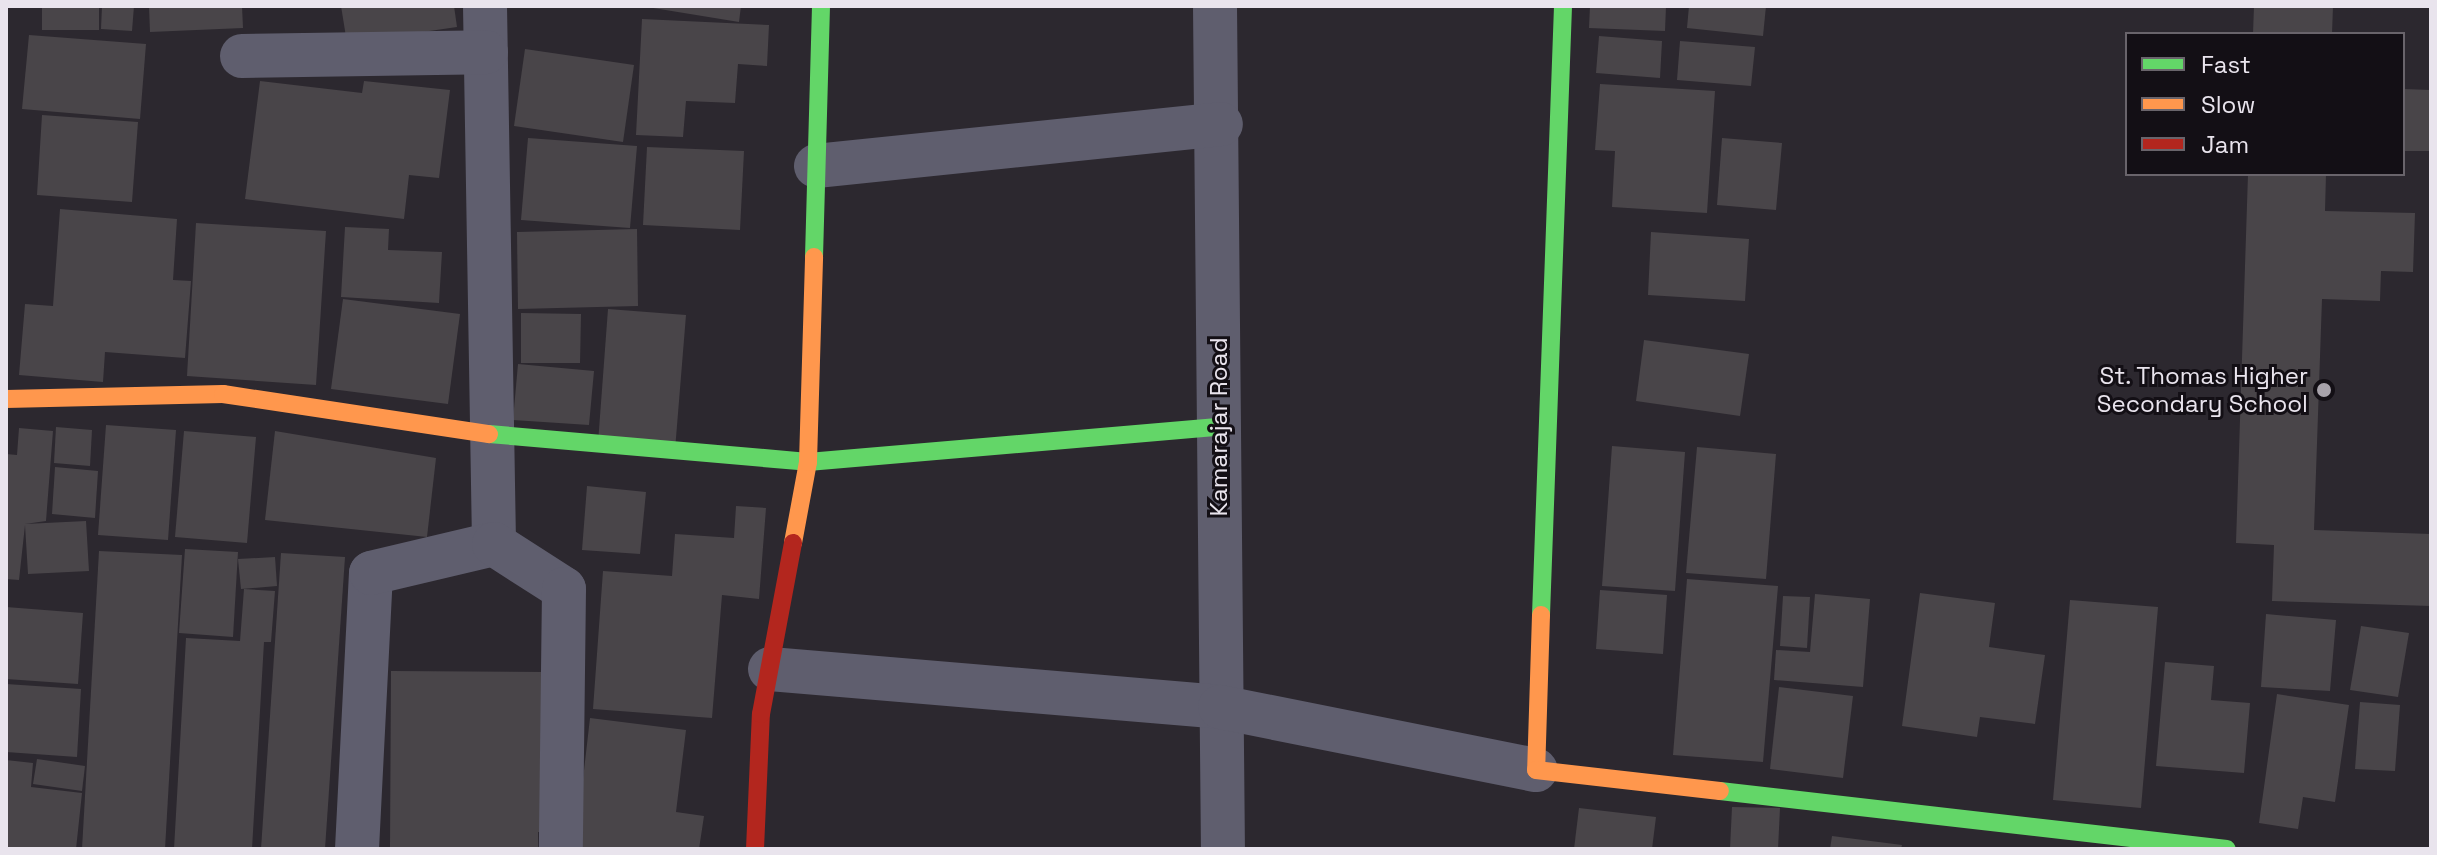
<!DOCTYPE html>
<style>
body{margin:0}
#map{position:relative;width:2437px;height:855px;overflow:hidden;background:#2c282f;font-family:"Space Grotesk",sans-serif}
div>[style]{position:absolute}
.building>*{inset:0;background:#494549}
.street>*{height:44px;margin:-22px;padding:0 22px;transform-origin:22px;border-radius:22px;background:#5f5e6e}
.fast>*{height:18px;margin:-9px;padding:0 9px;transform-origin:9px;border-radius:9px;background:#63d668}
.slow>*{height:18px;margin:-9px;padding:0 9px;transform-origin:9px;border-radius:9px;background:#ff974d}
.jam>*{height:18px;margin:-9px;padding:0 9px;transform-origin:9px;border-radius:9px;background:#b3261e}
.dots>*{width:22px;height:22px;translate:-50% -50%;box-sizing:border-box;border:4px solid #130f15;border-radius:50%}
span{translate:-50% -50%;white-space:nowrap;text-align:center;line-height:1.15;-webkit-text-stroke:6px #130f15;paint-order:stroke}
.poi-label{font-size:24px;color:#e9e4ed}
.right{translate:-100% -50%;text-align:right}
.street-label{font-size:24px;color:#e9e4ed}
.frame{position:absolute;inset:0;border:8px solid #e9e4ed;pointer-events:none}
.legend{position:absolute;left:2125px;top:32px;width:280px;height:144px;box-sizing:border-box;background:#130f15;border:2px solid #69646b;margin:0;padding:10px 14px;list-style:none;font-size:24px;color:#e9e4ed}
.legend li{display:flex;align-items:center;gap:16px;height:40px}
.legend b{width:40px;border:2px solid #69646b}
</style>
<div id="map">
<div class="building">
<div style="clip-path:polygon(42px 6px,99px 6px,99px 30px,42px 30px)"></div>
<div style="clip-path:polygon(102px 6px,134px 6px,132px 31px,101px 29px)"></div>
<div style="clip-path:polygon(149px 6px,242px 6px,243px 28px,150px 32px)"></div>
<div style="clip-path:polygon(341px 6px,454px 6px,457px 27px,347px 43px)"></div>
<div style="clip-path:polygon(641px 6px,741px 6px,739px 22px)"></div>
<div style="clip-path:polygon(1590px 6px,1666px 6px,1665px 31px,1589px 28px)"></div>
<div style="clip-path:polygon(1689px 6px,1766px 6px,1763px 36px,1687px 28px)"></div>
<div style="clip-path:polygon(2254px 6px,2333px 6px,2332px 34px,2253px 34px)"></div>
<div style="clip-path:polygon(642px 19px,769px 25px,767px 66px,738px 64px,735px 103px,686px 101px,683px 137px,636px 135px)"></div>
<div style="clip-path:polygon(29px 35px,146px 44px,140px 119px,22px 109px)"></div>
<div style="clip-path:polygon(1599px 36px,1662px 41px,1660px 78px,1596px 73px)"></div>
<div style="clip-path:polygon(1680px 41px,1755px 47px,1751px 86px,1677px 80px)"></div>
<div style="clip-path:polygon(525px 49px,634px 65px,623px 142px,514px 126px)"></div>
<div style="clip-path:polygon(260px 81px,362px 93px,364px 81px,450px 90px,439px 178px,409px 175px,404px 219px,245px 199px)"></div>
<div style="clip-path:polygon(1600px 84px,1715px 91px,1707px 213px,1612px 207px,1615px 151px,1595px 150px)"></div>
<div style="clip-path:polygon(2403px 89px,2431px 90px,2431px 151px,2403px 151px)"></div>
<div style="clip-path:polygon(42px 115px,138px 122px,132px 202px,37px 195px)"></div>
<div style="clip-path:polygon(528px 138px,637px 146px,630px 228px,521px 220px)"></div>
<div style="clip-path:polygon(1722px 138px,1782px 143px,1776px 210px,1717px 205px)"></div>
<div style="clip-path:polygon(647px 147px,744px 151px,740px 230px,643px 225px)"></div>
<div style="clip-path:polygon(2248px 174px,2326px 174px,2325px 211px,2415px 213px,2413px 272px,2381px 271px,2380px 301px,2322px 299px,2314px 530px,2431px 534px,2431px 606px,2272px 601px,2274px 545px,2236px 543px)"></div>
<div style="clip-path:polygon(60px 209px,177px 219px,173px 280px,191px 281px,185px 358px,105px 352px,103px 382px,19px 375px,25px 304px,53px 306px)"></div>
<div style="clip-path:polygon(196px 223px,326px 231px,316px 385px,187px 376px)"></div>
<div style="clip-path:polygon(345px 227px,389px 229px,388px 250px,442px 252px,439px 303px,341px 297px)"></div>
<div style="clip-path:polygon(637px 229px,638px 306px,518px 309px,517px 232px)"></div>
<div style="clip-path:polygon(1651px 232px,1749px 239px,1745px 301px,1648px 295px)"></div>
<div style="clip-path:polygon(343px 299px,460px 314px,448px 404px,331px 389px)"></div>
<div style="clip-path:polygon(608px 309px,686px 315px,675px 450px,598px 443px)"></div>
<div style="clip-path:polygon(521px 313px,581px 314px,580px 363px,521px 363px)"></div>
<div style="clip-path:polygon(1644px 340px,1749px 354px,1740px 416px,1636px 401px)"></div>
<div style="clip-path:polygon(518px 364px,594px 371px,589px 425px,513px 420px)"></div>
<div style="clip-path:polygon(106px 425px,176px 430px,168px 540px,98px 535px)"></div>
<div style="clip-path:polygon(56px 427px,92px 430px,90px 466px,54px 463px)"></div>
<div style="clip-path:polygon(19px 428px,53px 431px,46px 521px,25px 524px,86px 521px,89px 571px,28px 574px,25px 525px,19px 580px,6px 579px,6px 454px,17px 455px)"></div>
<div style="clip-path:polygon(184px 431px,256px 437px,247px 543px,175px 537px)"></div>
<div style="clip-path:polygon(275px 431px,436px 458px,427px 537px,265px 520px)"></div>
<div style="clip-path:polygon(1612px 446px,1685px 452px,1675px 591px,1602px 586px)"></div>
<div style="clip-path:polygon(1697px 447px,1776px 454px,1766px 579px,1686px 573px)"></div>
<div style="clip-path:polygon(55px 467px,98px 471px,95px 518px,52px 514px)"></div>
<div style="clip-path:polygon(587px 486px,646px 492px,640px 554px,582px 550px)"></div>
<div style="clip-path:polygon(736px 506px,766px 508px,759px 599px,722px 595px,712px 718px,593px 709px,603px 571px,672px 576px,675px 534px,734px 538px)"></div>
<div style="clip-path:polygon(185px 549px,238px 552px,233px 637px,179px 633px)"></div>
<div style="clip-path:polygon(99px 551px,182px 555px,165px 849px,82px 849px)"></div>
<div style="clip-path:polygon(281px 553px,345px 557px,325px 849px,261px 849px)"></div>
<div style="clip-path:polygon(275px 557px,277px 586px,241px 589px,238px 559px)"></div>
<div style="clip-path:polygon(1687px 579px,1778px 586px,1763px 762px,1673px 755px)"></div>
<div style="clip-path:polygon(244px 589px,275px 591px,271px 642px,264px 642px,252px 849px,174px 849px,186px 638px,240px 641px)"></div>
<div style="clip-path:polygon(1600px 590px,1667px 595px,1663px 654px,1596px 649px)"></div>
<div style="clip-path:polygon(1920px 593px,1995px 603px,1989px 647px,2045px 655px,2035px 724px,1980px 717px,1977px 737px,1902px 726px)"></div>
<div style="clip-path:polygon(1815px 594px,1870px 599px,1863px 687px,1774px 680px,1776px 650px,1810px 652px)"></div>
<div style="clip-path:polygon(1783px 596px,1810px 597px,1807px 648px,1780px 646px)"></div>
<div style="clip-path:polygon(2070px 600px,2158px 607px,2141px 808px,2053px 800px)"></div>
<div style="clip-path:polygon(6px 607px,83px 613px,78px 684px,6px 679px)"></div>
<div style="clip-path:polygon(2266px 614px,2336px 620px,2330px 691px,2261px 687px)"></div>
<div style="clip-path:polygon(2361px 626px,2409px 633px,2398px 697px,2350px 690px)"></div>
<div style="clip-path:polygon(2165px 662px,2214px 666px,2211px 700px,2250px 703px,2244px 773px,2156px 766px)"></div>
<div style="clip-path:polygon(391px 671px,546px 672px,545px 832px,538px 832px,538px 849px,390px 849px)"></div>
<div style="clip-path:polygon(6px 684px,81px 689px,77px 757px,6px 752px)"></div>
<div style="clip-path:polygon(1779px 687px,1853px 696px,1843px 778px,1770px 769px)"></div>
<div style="clip-path:polygon(2277px 694px,2349px 705px,2335px 802px,2303px 797px,2298px 829px,2259px 823px)"></div>
<div style="clip-path:polygon(2360px 702px,2400px 705px,2395px 771px,2355px 769px)"></div>
<div style="clip-path:polygon(590px 718px,686px 730px,676px 812px,704px 816px,699px 849px,575px 849px)"></div>
<div style="clip-path:polygon(37px 759px,85px 766px,82px 791px,33px 784px)"></div>
<div style="clip-path:polygon(6px 760px,33px 763px,31px 787px,82px 793px,76px 849px,6px 849px)"></div>
<div style="clip-path:polygon(1732px 807px,1780px 808px,1778px 849px,1730px 849px)"></div>
<div style="clip-path:polygon(1579px 808px,1656px 817px,1652px 849px,1574px 849px)"></div>
<div style="clip-path:polygon(1832px 836px,1902px 845px,1901px 849px,1830px 849px)"></div>
</div>
<div class="street">
<div style="left:485px;top:6px;width:538px;rotate:89.04deg"></div>
<div style="left:1215px;top:6px;width:843px;rotate:89.46deg"></div>
<div style="left:242px;top:56px;width:244px;rotate:-0.9deg"></div>
<div style="left:816px;top:166px;width:407px;rotate:-5.9deg"></div>
<div style="left:770px;top:669px;width:452px;rotate:4.8deg"></div>
<div style="left:1220px;top:707px;width:322px;rotate:11.3deg"></div>
<div style="left:357px;top:849px;width:276px;rotate:-87.1deg"></div>
<div style="left:371px;top:573px;width:126px;rotate:-13.3deg"></div>
<div style="left:494px;top:544px;width:83px;rotate:32.7deg"></div>
<div style="left:564px;top:589px;width:260px;rotate:90.7deg"></div>
</div>
<div class="fast">
<div style="left:814px;top:257px;width:251px;rotate:-88.4deg"></div>
<div style="left:489px;top:434px;width:320px;rotate:5deg"></div>
<div style="left:808px;top:462px;width:411px;rotate:-4.9deg"></div>
<div style="left:1541px;top:615px;width:609px;rotate:-87.93deg"></div>
<div style="left:1720px;top:791px;width:510px;rotate:6.53deg"></div>
</div>
<div class="slow">
<div style="left:6px;top:399px;width:217px;rotate:-1.3deg"></div>
<div style="left:223px;top:394px;width:269px;rotate:8.6deg"></div>
<div style="left:793px;top:543px;width:82px;rotate:-79.5deg"></div>
<div style="left:808px;top:462px;width:205px;rotate:-88.3deg"></div>
<div style="left:1541px;top:615px;width:155px;rotate:91.8deg"></div>
<div style="left:1536px;top:770px;width:185px;rotate:6.5deg"></div>
</div>
<div class="jam">
<div style="left:755px;top:849px;width:135px;rotate:-87.5deg"></div>
<div style="left:761px;top:714px;width:174px;rotate:-79.4deg"></div>
</div>
<div class="dots">
<div style="left:2324px;top:390px;background:#a7a2aa"></div>
</div>
<div class="poi-label">
<span class="right" style="left:2308px;top:390px">St. Thomas Higher<br>Secondary School</span>
</div>
<div class="street-label">
<span style="left:1219px;top:427px;rotate:-90deg">Kamarajar Road</span>
</div>
<div class="frame"></div>
<ul class="legend">
<li><b style="height:10px;background:#63d668"></b>Fast</li>
<li><b style="height:10px;background:#ff974d"></b>Slow</li>
<li><b style="height:10px;background:#b3261e"></b>Jam</li>
</ul>
</div>
